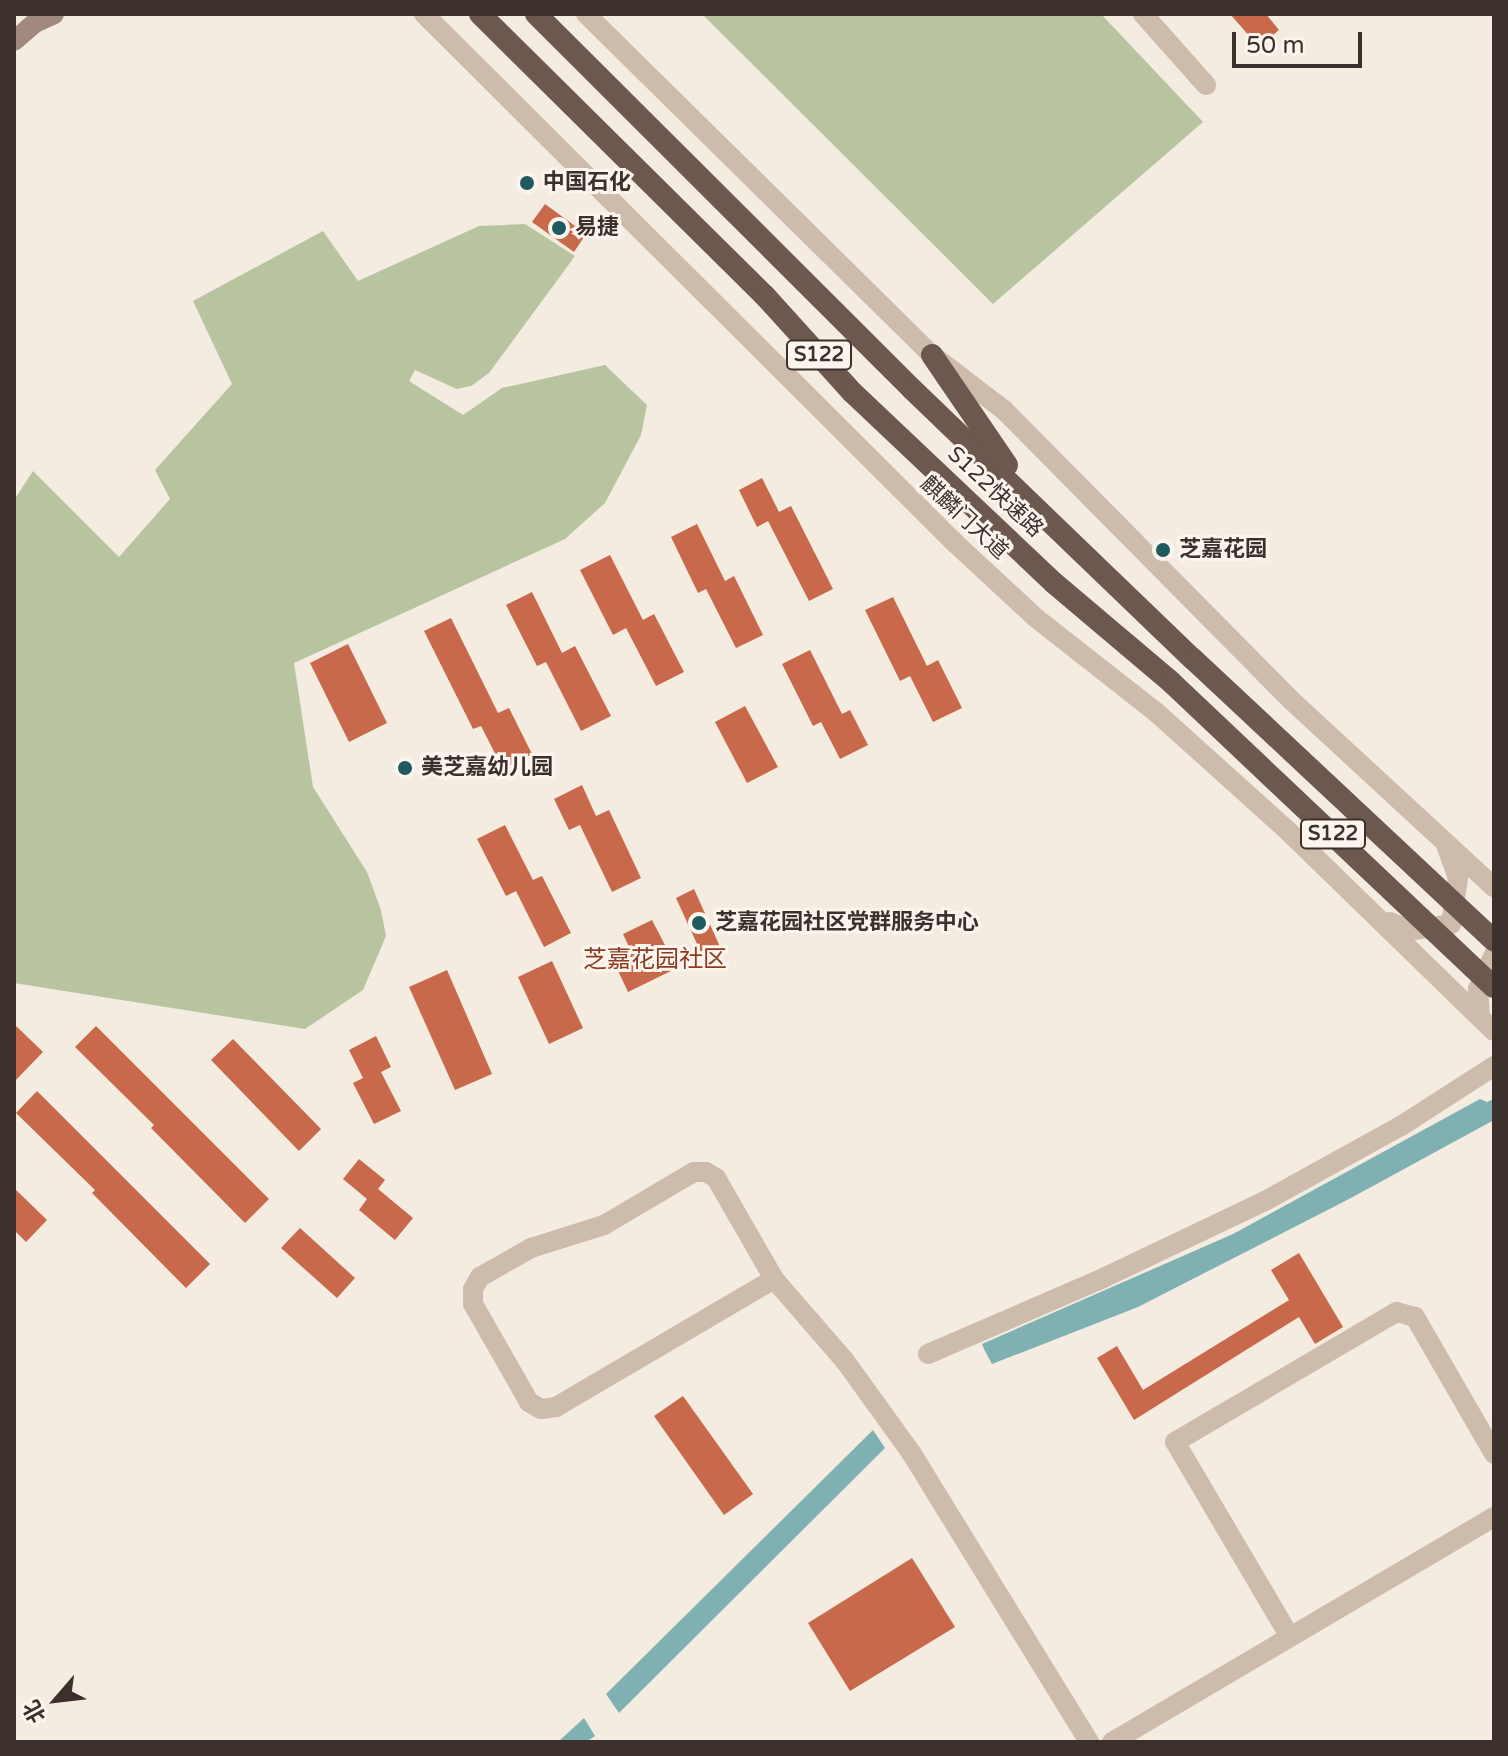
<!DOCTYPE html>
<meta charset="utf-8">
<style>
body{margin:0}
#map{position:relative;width:1508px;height:1756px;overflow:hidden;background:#f4ebe1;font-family:"Varela Round","Noto Sans SC",sans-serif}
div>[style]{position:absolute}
.green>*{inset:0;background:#b8c4a0}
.water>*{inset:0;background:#7fb0b2}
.building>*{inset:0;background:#c8694b}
.minor>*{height:20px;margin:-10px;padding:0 10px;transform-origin:10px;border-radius:10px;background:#cdbbac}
.tertiary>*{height:20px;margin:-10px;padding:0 10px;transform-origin:10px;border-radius:10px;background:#cdbbac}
.secondary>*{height:20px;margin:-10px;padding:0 10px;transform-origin:10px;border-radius:10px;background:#a18a7d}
.trunk>*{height:22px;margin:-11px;padding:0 11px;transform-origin:11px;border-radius:11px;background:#6c584f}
.trunk-bridge>*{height:22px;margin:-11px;padding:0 11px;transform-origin:11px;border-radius:11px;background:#6c584f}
.dots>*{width:22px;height:22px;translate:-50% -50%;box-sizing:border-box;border:4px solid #fbf5ee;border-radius:50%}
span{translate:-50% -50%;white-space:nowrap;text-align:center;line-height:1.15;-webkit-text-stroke:6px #fbf5ee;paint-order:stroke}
.shield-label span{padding:2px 6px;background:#fbf5ee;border:2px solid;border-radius:6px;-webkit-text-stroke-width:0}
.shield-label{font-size:20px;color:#3b302b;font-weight:700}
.poi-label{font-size:22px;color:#3b302b;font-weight:700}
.left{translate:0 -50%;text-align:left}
.street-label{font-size:22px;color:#3b302b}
.neighbourhood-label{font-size:24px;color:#8c3b22}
.frame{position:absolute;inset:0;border:16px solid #3b302b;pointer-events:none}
.north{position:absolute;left:16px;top:1660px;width:80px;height:80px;-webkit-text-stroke:6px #fbf5ee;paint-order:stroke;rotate:242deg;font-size:22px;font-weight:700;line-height:32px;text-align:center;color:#3b302b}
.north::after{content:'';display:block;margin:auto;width:28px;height:36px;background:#3b302b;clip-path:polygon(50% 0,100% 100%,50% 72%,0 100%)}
.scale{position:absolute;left:1232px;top:32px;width:130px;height:36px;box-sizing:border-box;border:4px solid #3b302b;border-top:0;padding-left:10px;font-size:24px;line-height:28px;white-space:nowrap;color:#3b302b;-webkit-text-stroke:6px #fbf5ee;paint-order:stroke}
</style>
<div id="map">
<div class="green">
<div style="clip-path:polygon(702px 14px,1101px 14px,1203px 122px,993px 304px)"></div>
<div style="clip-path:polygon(525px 224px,575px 256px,489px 373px,471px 386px,457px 389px,415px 370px,409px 381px,463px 415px,502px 388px,605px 365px,647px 405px,641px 435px,605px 503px,565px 539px,294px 663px,313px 787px,367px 872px,381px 910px,386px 936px,363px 990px,305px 1029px,14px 983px,14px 500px,33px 471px,119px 557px,170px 499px,155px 470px,232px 384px,193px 301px,323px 231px,358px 281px,479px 226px)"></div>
</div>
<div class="water">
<div style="clip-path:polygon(1480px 1099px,1487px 1102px,1494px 1099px,1494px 1120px,1349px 1199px,1138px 1307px,992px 1364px,984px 1349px,982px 1344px,1233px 1234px)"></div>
<div style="clip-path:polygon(873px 1430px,885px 1448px,619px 1713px,606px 1694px)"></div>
<div style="clip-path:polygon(584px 1718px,595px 1736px,586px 1742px,558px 1742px)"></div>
</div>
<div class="building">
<div style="clip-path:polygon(1230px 14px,1266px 14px,1279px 30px,1259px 47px)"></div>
<div style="clip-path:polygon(545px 204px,586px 234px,574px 252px,532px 222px)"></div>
<div style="clip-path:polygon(762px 478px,779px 512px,791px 506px,833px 589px,809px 601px,768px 521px,757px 527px,739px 490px)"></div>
<div style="clip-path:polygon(697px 524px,725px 581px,734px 576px,763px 635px,736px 648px,706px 589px,698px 593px,671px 537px)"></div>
<div style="clip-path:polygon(610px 555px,643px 620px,654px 614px,684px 672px,656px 686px,626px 628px,613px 635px,580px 570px)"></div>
<div style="clip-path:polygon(532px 592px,562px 653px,575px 646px,611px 716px,581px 731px,546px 662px,537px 666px,506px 605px)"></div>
<div style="clip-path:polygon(893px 597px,927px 666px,938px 660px,962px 708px,933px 722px,910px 676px,900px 681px,865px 610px)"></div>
<div style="clip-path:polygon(451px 618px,498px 713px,509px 708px,532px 754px,503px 769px,481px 726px,473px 729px,424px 631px)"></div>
<div style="clip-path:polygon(348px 644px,387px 723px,349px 742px,310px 663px)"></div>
<div style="clip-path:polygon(810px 650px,842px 714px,850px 710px,868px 745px,840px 759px,821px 722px,813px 726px,782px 664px)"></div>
<div style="clip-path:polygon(745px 706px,778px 767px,747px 783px,715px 722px)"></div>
<div style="clip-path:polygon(582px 785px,596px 816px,609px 810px,641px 878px,612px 892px,580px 825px,569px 830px,554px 799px)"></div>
<div style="clip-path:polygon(505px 825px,533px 880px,542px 876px,571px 933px,544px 947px,516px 891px,506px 896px,477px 839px)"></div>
<div style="clip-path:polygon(694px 889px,721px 949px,703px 957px,676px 898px)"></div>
<div style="clip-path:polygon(652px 920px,677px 968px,628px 992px,613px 960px,631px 951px,623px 934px)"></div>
<div style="clip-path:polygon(552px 961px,583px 1028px,549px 1044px,518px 977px)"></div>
<div style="clip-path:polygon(447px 970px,492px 1074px,455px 1090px,409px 987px)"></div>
<div style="clip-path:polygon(14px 1024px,43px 1052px,14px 1082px)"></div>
<div style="clip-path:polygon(96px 1026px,269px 1199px,245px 1223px,151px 1128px,154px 1125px,75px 1047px)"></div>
<div style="clip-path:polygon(376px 1036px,391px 1067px,381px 1072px,401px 1111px,374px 1124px,353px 1083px,363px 1078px,349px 1050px)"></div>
<div style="clip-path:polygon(233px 1039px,321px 1129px,299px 1151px,211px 1060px)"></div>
<div style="clip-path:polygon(37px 1091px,210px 1264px,186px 1288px,92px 1193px,95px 1190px,16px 1113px)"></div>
<div style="clip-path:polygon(359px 1159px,385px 1180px,378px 1189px,413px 1218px,395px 1240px,359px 1210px,367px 1199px,343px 1179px)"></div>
<div style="clip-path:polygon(14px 1188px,47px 1220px,26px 1242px,14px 1230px)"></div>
<div style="clip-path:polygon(300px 1228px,355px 1278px,337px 1298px,281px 1248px)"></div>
<div style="clip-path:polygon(1299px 1253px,1343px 1327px,1315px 1344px,1299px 1317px,1134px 1420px,1097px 1358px,1117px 1346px,1143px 1390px,1289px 1300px,1271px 1270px)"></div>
<div style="clip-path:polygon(683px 1396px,753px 1494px,724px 1515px,654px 1416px)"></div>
<div style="clip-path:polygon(912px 1558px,955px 1627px,850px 1691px,808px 1623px)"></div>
</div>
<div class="minor">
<div style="left:1143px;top:14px;width:95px;rotate:48.4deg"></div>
<div style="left:774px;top:1279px;width:253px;rotate:149.6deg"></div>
<div style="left:556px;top:1407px;width:15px;rotate:172deg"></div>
<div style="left:541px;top:1409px;width:14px;rotate:-150deg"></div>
<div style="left:529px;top:1402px;width:113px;rotate:-119.7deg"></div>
<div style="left:473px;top:1304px;width:15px;rotate:-90deg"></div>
<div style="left:473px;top:1289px;width:14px;rotate:-60deg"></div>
<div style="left:480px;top:1277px;width:59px;rotate:-29.6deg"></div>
<div style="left:531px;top:1248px;width:77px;rotate:-17.5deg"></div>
<div style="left:604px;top:1225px;width:104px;rotate:-30.5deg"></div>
<div style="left:694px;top:1172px;width:12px"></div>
<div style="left:706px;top:1172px;width:12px;rotate:31deg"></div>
<div style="left:716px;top:1178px;width:116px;rotate:60.1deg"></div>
<div style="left:774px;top:1279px;width:108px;rotate:49.1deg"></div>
<div style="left:845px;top:1361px;width:115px;rotate:54.2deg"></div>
<div style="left:912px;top:1454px;width:338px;rotate:58.4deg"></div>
<div style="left:928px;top:1354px;width:184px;rotate:-23.4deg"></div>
<div style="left:1097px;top:1281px;width:186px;rotate:-25.5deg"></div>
<div style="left:1265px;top:1201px;width:155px;rotate:-28.9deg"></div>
<div style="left:1401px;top:1126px;width:111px;rotate:-32.8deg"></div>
<div style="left:1290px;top:1637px;width:226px;rotate:-120.5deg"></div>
<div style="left:1175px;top:1442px;width:257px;rotate:-30.4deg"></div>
<div style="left:1397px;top:1312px;width:19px;rotate:16deg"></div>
<div style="left:1415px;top:1317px;width:158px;rotate:60deg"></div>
<div style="left:1112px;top:1742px;width:443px;rotate:-30.5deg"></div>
</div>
<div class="tertiary">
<div style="left:424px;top:14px;width:750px;rotate:44.89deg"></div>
<div style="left:955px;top:543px;width:110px;rotate:42.8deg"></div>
<div style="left:1036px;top:618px;width:154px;rotate:38.1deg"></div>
<div style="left:1157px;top:713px;width:176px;rotate:42deg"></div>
<div style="left:1288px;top:831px;width:287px;rotate:44.2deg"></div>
<div style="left:586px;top:14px;width:486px;rotate:44.6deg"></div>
<div style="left:932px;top:355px;width:91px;rotate:37.4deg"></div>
<div style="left:1004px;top:410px;width:408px;rotate:45.3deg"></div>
<div style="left:1291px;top:700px;width:276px;rotate:42.7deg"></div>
<div style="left:1390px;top:922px;width:22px;rotate:24deg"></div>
<div style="left:1410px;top:931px;width:42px;rotate:-9.7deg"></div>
<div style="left:1451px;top:924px;width:47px;rotate:-81.3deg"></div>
<div style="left:1458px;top:878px;width:33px;rotate:-110deg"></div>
<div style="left:1480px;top:1017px;width:28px;rotate:-94deg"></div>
<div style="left:1478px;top:989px;width:38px;rotate:-65deg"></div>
</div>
<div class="secondary">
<div style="left:14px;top:41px;width:28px;rotate:-41deg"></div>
<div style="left:35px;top:23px;width:21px;rotate:-25deg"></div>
</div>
<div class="trunk">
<div style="left:480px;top:14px;width:401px;rotate:44.7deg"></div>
<div style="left:765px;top:296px;width:130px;rotate:47.8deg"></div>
<div style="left:852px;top:392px;width:278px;rotate:43.4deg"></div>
<div style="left:1054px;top:583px;width:153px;rotate:40.2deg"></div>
<div style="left:536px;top:14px;width:531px;rotate:44.92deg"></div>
<div style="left:912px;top:389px;width:390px;rotate:43.9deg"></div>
<div style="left:932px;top:355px;width:133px;rotate:55.7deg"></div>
</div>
<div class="trunk-bridge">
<div style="left:1193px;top:659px;width:412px;rotate:43.1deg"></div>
<div style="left:1171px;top:682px;width:444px;rotate:43.4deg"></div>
</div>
<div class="dots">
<div style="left:527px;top:183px;background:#1f5a5e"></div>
<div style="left:559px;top:228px;background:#1f5a5e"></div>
<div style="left:1163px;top:550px;background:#1f5a5e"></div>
<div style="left:405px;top:768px;background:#1f5a5e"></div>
<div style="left:699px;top:923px;background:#1f5a5e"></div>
</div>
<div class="shield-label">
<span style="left:819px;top:355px">S122</span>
<span style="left:1333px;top:834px">S122</span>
</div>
<div class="poi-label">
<span class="left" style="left:543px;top:183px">中国石化</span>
<span class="left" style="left:575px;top:228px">易捷</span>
<span class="left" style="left:1179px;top:550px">芝嘉花园</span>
<span class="left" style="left:421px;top:768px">美芝嘉幼儿园</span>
<span class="left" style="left:715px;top:923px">芝嘉花园社区党群服务中心</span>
</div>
<div class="street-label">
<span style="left:995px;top:492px;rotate:43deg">S122快速路</span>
<span style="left:964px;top:518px;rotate:43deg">麒麟门大道</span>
</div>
<div class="neighbourhood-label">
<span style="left:655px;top:960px">芝嘉花园社区</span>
</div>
<div class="frame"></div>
<div class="north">北</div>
<div class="scale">50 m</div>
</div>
